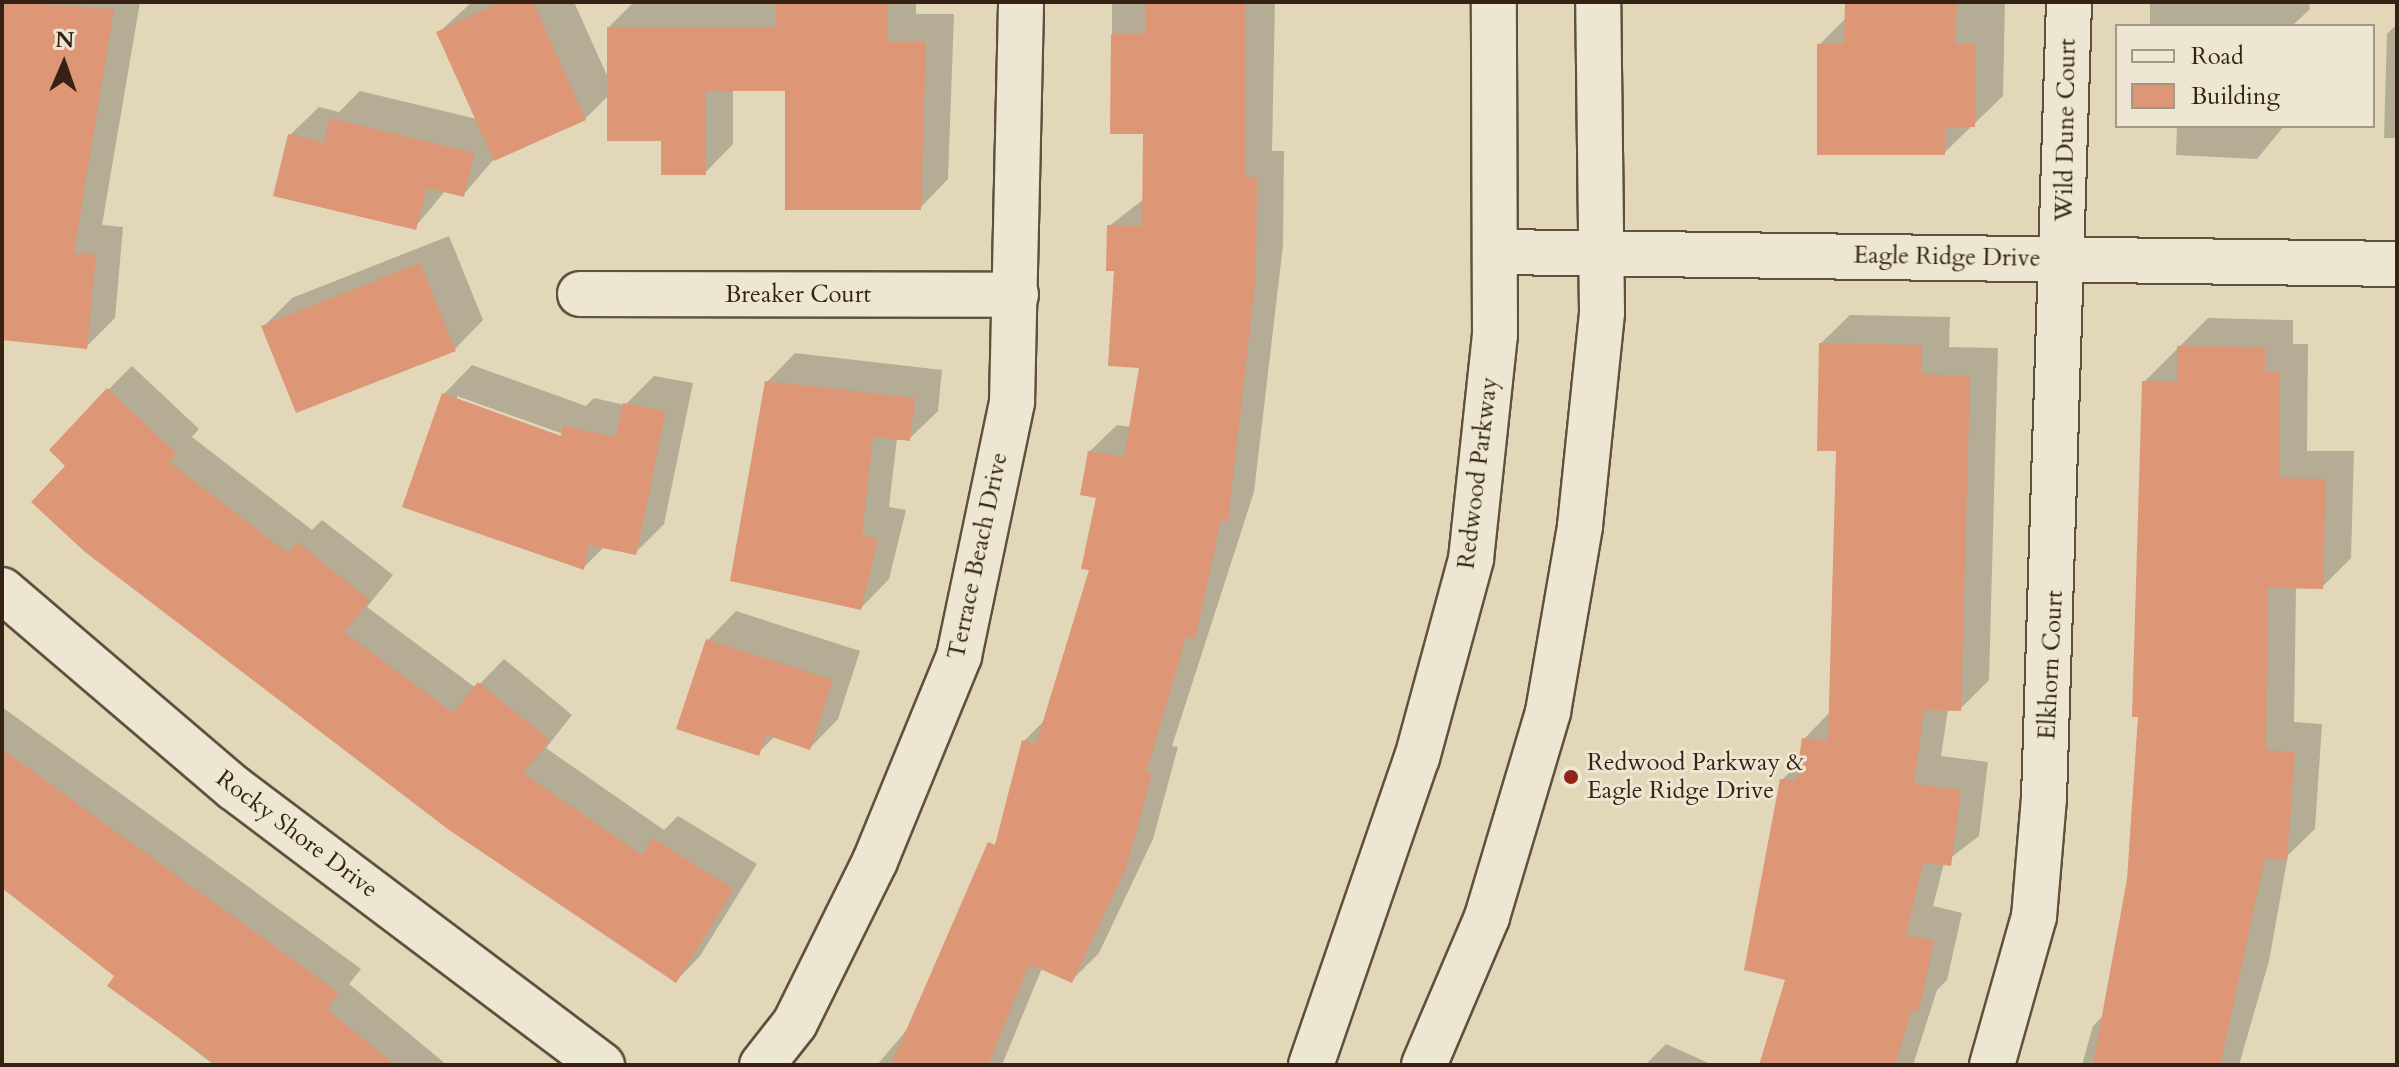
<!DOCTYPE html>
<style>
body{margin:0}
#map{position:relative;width:2399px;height:1067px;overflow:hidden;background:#e2d8b9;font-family:Cardo,serif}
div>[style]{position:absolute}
.shadow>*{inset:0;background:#0003}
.building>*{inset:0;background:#dd9676}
.roads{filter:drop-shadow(2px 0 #60503e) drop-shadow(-2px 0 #60503e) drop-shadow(0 2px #60503e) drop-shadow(0 -2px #60503e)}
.street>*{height:44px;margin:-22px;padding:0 22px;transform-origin:22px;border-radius:22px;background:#ece6d2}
.secondary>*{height:44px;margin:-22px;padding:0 22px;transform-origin:22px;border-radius:22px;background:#ece6d2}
.dots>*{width:22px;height:22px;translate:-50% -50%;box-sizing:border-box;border:4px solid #ece6d2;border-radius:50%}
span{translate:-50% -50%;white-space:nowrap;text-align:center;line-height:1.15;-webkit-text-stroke:6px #ece6d2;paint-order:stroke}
.street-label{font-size:24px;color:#352215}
.poi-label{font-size:24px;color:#352215}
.left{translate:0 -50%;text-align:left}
.frame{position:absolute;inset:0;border:4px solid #352215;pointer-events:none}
.legend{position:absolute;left:2115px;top:24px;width:260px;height:104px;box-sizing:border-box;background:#ece6d2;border:2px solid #a39886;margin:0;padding:10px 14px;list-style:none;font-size:24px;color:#352215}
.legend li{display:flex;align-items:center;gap:16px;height:40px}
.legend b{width:40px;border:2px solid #a39886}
.north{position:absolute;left:24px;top:24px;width:80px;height:80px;-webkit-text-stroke:6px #ece6d2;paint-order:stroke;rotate:2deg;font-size:22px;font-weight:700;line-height:32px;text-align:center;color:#352215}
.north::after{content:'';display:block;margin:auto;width:28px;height:36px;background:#352215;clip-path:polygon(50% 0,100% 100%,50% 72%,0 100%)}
</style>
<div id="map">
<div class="shadow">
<div style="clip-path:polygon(2px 2px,140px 2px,102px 225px,123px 227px,115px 318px,86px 347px,2px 338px)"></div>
<div style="clip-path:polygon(472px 2px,574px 2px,609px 80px,609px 27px,634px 2px,916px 2px,916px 14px,954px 14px,948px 179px,920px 208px,787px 89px,733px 89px,733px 144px,705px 173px,609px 95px,585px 119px,494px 159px,463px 195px,446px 190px,415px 227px,290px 135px,319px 107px,339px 112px,360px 91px,477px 119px,438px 33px)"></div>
<div style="clip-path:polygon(1112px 2px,1275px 2px,1272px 151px,1284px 151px,1283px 245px,1254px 492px,1172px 746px,1178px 747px,1153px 839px,1099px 953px,1072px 980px,1042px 968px,1002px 1065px,877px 1065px,910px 1026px,1000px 833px,1024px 741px,1046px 719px,1091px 569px,1098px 496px,1089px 452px,1117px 425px,1131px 427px,1142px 366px,1109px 226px,1144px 199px,1145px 132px,1112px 132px)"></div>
<div style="clip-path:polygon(1847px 2px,2005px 2px,2003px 96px,1944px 153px,1819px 45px,1846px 18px)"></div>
<div style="clip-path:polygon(2150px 2px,2309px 2px,2310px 9px,2292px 26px,2150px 26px)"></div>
<div style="clip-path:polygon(2397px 24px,2397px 138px,2384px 138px,2387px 34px)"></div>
<div style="clip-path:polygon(2177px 126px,2284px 126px,2257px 159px,2176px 155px)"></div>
<div style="clip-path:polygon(449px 236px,483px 320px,455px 349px,264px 326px,292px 298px)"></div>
<div style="clip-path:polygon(1850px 315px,1950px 317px,1949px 347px,1998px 348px,1989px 680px,1960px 709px,1948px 709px,1941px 756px,1988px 762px,1979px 836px,1944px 863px,1933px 906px,1962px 913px,1947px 980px,1937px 990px,1913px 1065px,1761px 1065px,1787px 979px,1782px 780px,1801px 761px,1804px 739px,1831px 711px,1838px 449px,1821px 343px)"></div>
<div style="clip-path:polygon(2208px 318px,2293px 320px,2293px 344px,2308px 344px,2307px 451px,2354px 451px,2351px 558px,2322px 587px,2296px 586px,2294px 722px,2322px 724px,2315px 829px,2288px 855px,2269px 961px,2239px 1065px,2082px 1065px,2093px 1026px,2104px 1015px,2129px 879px,2140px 715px,2144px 382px)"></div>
<div style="clip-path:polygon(795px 353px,942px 370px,938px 411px,909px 439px,897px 438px,889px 507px,906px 510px,889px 579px,861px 608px,767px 382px)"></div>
<div style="clip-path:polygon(evenodd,472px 365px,586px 406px,594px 398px,625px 405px,654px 376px,693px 383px,664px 524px,635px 553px,605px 546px,583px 568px,444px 394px,472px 365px,457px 396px,572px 437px,570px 441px,457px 400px,457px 396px)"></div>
<div style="clip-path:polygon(132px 366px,199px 429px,192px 437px,312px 530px,322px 520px,393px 575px,367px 607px,476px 688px,504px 659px,572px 715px,546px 748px,664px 830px,678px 816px,757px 864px,700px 956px,676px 981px,68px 466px,108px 390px)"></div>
<div style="clip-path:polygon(736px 611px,860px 651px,838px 719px,810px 748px,775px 736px,758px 753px,708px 640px)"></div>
<div style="clip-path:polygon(2px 707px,361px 969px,349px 984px,447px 1065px,214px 1065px,110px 985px,117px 976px,2px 888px)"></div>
<div style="clip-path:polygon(1666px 1044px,1713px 1065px,1645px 1065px)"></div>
</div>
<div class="building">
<div style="clip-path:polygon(2px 2px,114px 9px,74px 253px,96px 255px,87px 349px,2px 340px)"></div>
<div style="clip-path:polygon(502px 2px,533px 2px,586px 120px,494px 161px,436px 32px)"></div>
<div style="clip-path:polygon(776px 2px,888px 2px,888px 42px,926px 42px,921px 210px,785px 210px,785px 91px,706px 91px,706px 175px,661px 175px,661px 141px,607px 141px,607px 27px,776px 27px)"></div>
<div style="clip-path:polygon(1146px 2px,1245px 2px,1245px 177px,1257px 177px,1256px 274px,1228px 522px,1221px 520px,1195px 639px,1186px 637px,1146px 773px,1152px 774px,1126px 868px,1072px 983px,1029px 964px,988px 1065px,891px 1065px,988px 842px,995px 845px,1022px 740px,1036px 744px,1089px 570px,1081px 569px,1096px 498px,1080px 495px,1088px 451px,1124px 457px,1139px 368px,1108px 366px,1114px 271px,1106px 271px,1107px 225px,1142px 226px,1143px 134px,1110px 134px,1111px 34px,1146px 34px)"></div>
<div style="clip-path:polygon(1845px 2px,1957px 2px,1955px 44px,1976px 44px,1975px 127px,1945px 127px,1945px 155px,1817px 155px,1817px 44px,1844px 44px)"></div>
<div style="clip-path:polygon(330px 118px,474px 153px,464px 197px,427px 188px,416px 230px,273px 196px,288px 134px,324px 143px)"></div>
<div style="clip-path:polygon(420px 263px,456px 351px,296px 413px,261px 326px)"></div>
<div style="clip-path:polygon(1819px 343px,1922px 345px,1921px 374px,1970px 376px,1961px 711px,1924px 710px,1914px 784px,1961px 790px,1951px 866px,1923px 863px,1906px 935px,1934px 941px,1919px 1011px,1912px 1009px,1895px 1065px,1759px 1065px,1785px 980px,1744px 970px,1780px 779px,1796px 781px,1802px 738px,1828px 741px,1836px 451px,1817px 451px)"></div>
<div style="clip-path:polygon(2177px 346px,2265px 347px,2265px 372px,2280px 372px,2279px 478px,2326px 479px,2323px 589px,2268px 588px,2266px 750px,2295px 752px,2287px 860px,2265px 858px,2220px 1065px,2093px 1065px,2127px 879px,2138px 717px,2132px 717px,2142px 381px,2177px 382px)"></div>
<div style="clip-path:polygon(765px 381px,915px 398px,910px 441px,873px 437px,862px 535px,878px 539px,861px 610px,730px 581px)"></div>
<div style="clip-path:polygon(107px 388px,177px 454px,169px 462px,288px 553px,297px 542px,370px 600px,344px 632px,453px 713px,478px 682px,550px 740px,523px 773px,642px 855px,652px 838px,734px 889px,676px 983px,449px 830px,85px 552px,31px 502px,65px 466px,49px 450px)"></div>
<div style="clip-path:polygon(442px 393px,561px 436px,563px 426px,616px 437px,623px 403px,666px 411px,636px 555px,588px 545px,584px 570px,402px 507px)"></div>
<div style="clip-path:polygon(706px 639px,833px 680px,810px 750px,766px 735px,759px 756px,676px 729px)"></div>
<div style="clip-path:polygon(2px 749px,339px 993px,327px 1009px,395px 1065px,217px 1065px,107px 986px,114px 976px,2px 888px)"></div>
</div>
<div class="roads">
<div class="street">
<div style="left:1496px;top:252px;width:901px;rotate:0.76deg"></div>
<div style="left:580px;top:294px;width:436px;rotate:0.1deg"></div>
<div style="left:2px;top:590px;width:305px;rotate:40.5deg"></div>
<div style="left:234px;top:788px;width:461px;rotate:37deg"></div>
<div style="left:762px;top:1065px;width:53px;rotate:-51.8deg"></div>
<div style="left:795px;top:1023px;width:181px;rotate:-63.7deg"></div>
<div style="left:875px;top:861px;width:222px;rotate:-67.7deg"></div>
<div style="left:959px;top:656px;width:259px;rotate:-78.2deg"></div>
<div style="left:1012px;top:402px;width:400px;rotate:-88.7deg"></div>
<div style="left:1992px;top:1065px;width:154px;rotate:-74.2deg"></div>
<div style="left:2034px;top:917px;width:119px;rotate:-85.2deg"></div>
<div style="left:2044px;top:798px;width:796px;rotate:-88.2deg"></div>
</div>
<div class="secondary">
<div style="left:1311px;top:1065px;width:325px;rotate:-71deg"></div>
<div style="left:1417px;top:758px;width:206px;rotate:-74.8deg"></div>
<div style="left:1471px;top:559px;width:225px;rotate:-83.9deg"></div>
<div style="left:1495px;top:335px;width:333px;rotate:-90.2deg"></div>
<div style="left:1424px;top:1065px;width:161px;rotate:-66.9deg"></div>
<div style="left:1487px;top:917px;width:214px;rotate:-73.4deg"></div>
<div style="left:1548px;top:712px;width:189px;rotate:-80.2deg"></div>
<div style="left:1580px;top:526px;width:215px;rotate:-84.1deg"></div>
<div style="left:1602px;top:312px;width:310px;rotate:-90.7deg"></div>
</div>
</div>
<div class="dots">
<div style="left:1571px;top:777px;background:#8f2418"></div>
</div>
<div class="street-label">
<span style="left:2066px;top:130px;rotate:-89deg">Wild Dune Court</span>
<span style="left:1947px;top:257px;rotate:1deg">Eagle Ridge Drive</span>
<span style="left:798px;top:295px">Breaker Court</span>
<span style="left:1478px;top:473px;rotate:-83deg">Redwood Parkway</span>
<span style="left:978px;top:556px;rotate:-78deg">Terrace Beach Drive</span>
<span style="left:2051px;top:665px;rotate:-87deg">Elkhorn Court</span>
<span style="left:297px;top:834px;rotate:37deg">Rocky Shore Drive</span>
</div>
<div class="poi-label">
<span class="left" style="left:1587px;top:777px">Redwood Parkway &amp;<br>Eagle Ridge Drive</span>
</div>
<div class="frame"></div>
<ul class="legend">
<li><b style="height:10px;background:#ece6d2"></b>Road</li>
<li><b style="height:22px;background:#dd9676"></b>Building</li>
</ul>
<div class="north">N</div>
</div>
